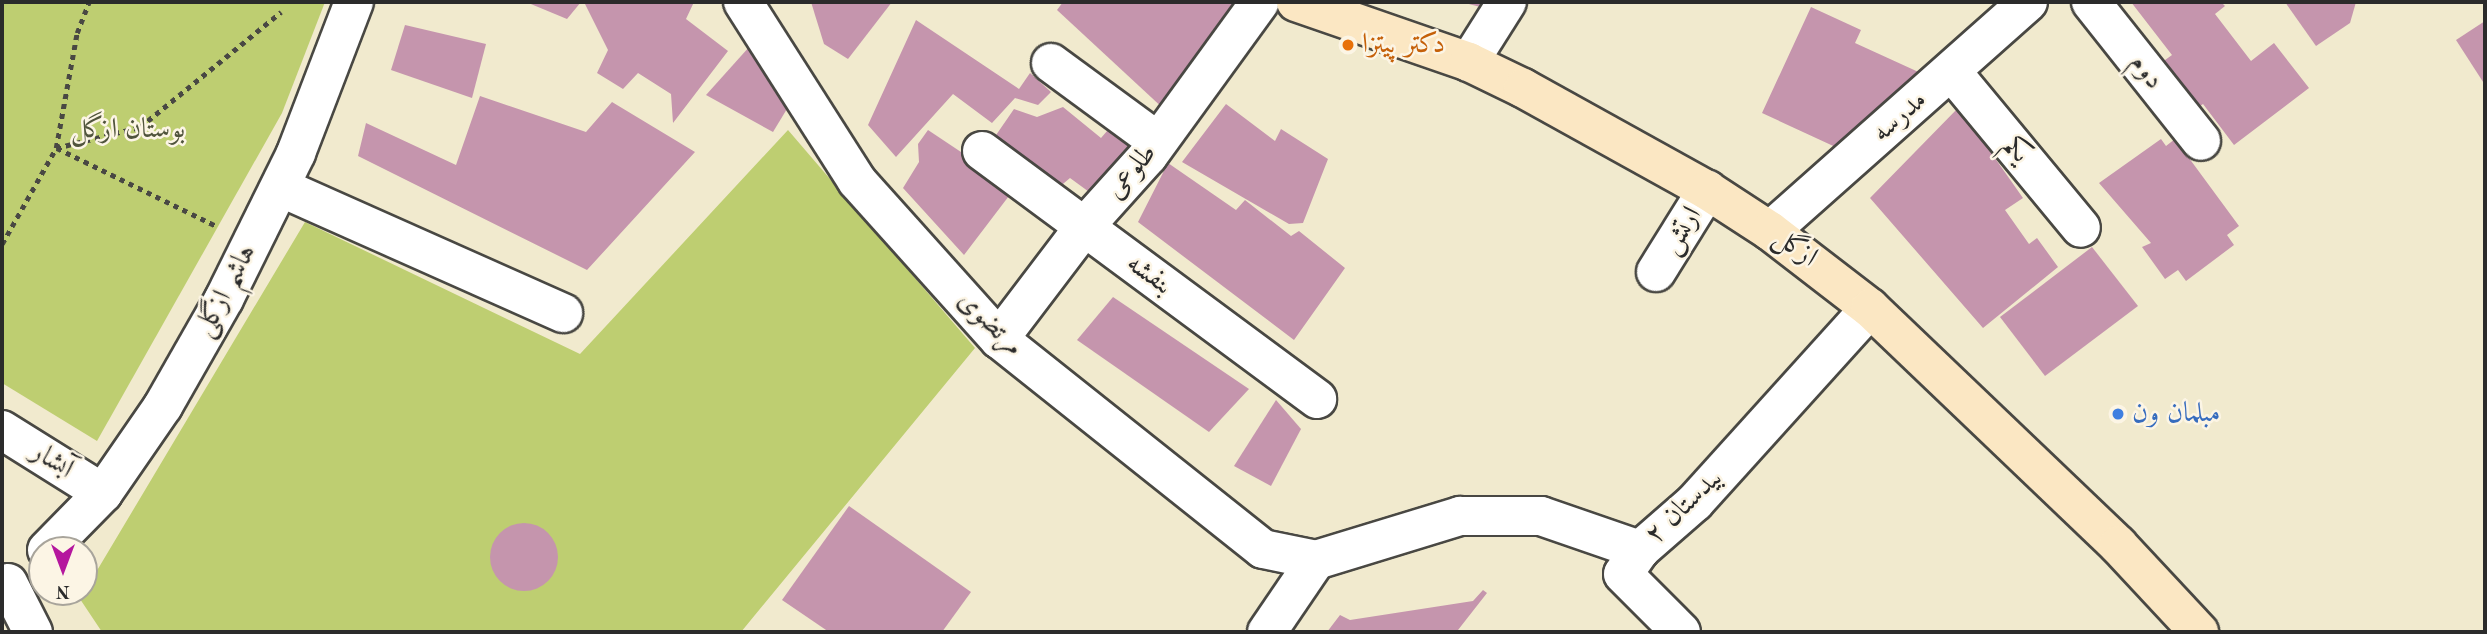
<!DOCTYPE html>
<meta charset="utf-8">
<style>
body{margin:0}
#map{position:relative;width:2487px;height:634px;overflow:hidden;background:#f1eace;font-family:"Old Standard TT",Amiri,serif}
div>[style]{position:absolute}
.green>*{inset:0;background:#bece71}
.building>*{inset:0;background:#c595ad}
.round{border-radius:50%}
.path>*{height:4.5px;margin-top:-2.25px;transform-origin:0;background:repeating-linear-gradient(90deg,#494843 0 5px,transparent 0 10px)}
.roads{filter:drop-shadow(2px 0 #494843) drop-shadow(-2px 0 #494843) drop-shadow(0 2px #494843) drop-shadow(0 -2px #494843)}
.minor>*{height:38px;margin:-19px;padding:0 19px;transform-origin:19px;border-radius:19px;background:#fff}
.secondary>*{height:38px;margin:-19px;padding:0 19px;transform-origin:19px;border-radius:19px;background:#fbe7c3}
.dots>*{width:19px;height:19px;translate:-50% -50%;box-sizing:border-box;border:4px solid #fcf5e5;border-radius:50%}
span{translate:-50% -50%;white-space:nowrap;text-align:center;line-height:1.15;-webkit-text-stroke:5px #fcf5e5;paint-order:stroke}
.food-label{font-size:28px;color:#c56008}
.left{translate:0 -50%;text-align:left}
.street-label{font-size:28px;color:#2b2b2b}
.park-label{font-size:28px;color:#50543c}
.shop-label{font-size:28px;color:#366cbe}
.frame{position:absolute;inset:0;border:4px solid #2b2b2b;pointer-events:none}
.north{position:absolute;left:28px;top:536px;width:70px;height:70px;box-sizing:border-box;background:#fcf5e5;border:2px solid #a8a49b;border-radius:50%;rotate:180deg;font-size:19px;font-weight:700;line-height:28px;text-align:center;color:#2b2b2b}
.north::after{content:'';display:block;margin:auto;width:24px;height:32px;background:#b5179e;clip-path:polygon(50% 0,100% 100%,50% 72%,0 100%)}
</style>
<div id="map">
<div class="green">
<div style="clip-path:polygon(2px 2px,325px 2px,282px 113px,97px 441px,2px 383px)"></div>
<div style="clip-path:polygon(788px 130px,975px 348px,741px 632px,102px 632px,80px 599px,305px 222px,580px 354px)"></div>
</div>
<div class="building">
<div style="clip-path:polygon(526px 2px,581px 2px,567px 19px)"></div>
<div style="clip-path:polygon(584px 2px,694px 2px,686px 19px,728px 51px,673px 123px,671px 94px,638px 73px,623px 89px,597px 73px,608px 50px)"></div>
<div style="clip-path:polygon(811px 2px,892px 2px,848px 59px,824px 44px)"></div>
<div style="clip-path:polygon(1063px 2px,1233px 2px,1245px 10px,1166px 111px,1057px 10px)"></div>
<div style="clip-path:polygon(1461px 2px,1496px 2px,1492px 10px)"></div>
<div style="clip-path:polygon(2131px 2px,2221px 2px,2225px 6px,2215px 14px,2251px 61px,2274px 43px,2309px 88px,2234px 145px,2203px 104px,2189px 114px,2154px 68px,2172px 55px)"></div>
<div style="clip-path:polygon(2285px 2px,2356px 2px,2350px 23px,2316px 46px)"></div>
<div style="clip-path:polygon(1811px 7px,1861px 30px,1855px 43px,1936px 80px,1855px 156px,1762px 113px)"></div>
<div style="clip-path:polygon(916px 20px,1019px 89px,1030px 73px,1051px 92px,1038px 105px,1015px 98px,992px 123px,953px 94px,896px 157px,868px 125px)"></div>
<div style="clip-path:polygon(2485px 21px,2485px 85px,2456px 40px)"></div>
<div style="clip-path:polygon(405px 25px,486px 44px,472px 98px,391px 70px)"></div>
<div style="clip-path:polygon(750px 46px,796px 94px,773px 132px,706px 95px)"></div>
<div style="clip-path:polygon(480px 96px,586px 132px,612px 102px,695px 152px,587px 270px,358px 156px,366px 123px,456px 165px)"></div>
<div style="clip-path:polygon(1226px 104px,1275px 141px,1281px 129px,1328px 159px,1303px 223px,1289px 224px,1182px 162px)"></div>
<div style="clip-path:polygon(1063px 107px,1101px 138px,1114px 123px,1142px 145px,1096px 197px,1070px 178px,1051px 194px,994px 138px,1014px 109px,1037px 117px)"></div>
<div style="clip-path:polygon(1959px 107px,2023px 198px,2005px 210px,2029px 244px,2037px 238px,2058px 267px,1983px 328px,1870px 198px)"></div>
<div style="clip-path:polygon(928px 130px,1015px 188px,964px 255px,903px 188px,919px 162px,918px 144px)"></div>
<div style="clip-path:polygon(2161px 139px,2166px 146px,2175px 139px,2239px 226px,2227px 235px,2234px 245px,2186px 281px,2178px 270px,2165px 279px,2142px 247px,2151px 243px,2099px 183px)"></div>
<div style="clip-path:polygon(1168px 163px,1236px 210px,1245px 200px,1291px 236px,1299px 231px,1345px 268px,1294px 340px,1138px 222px)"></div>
<div style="clip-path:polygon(2092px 247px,2138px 306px,2045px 376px,2000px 317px)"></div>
<div style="clip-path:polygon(1113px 297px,1249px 389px,1209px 432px,1077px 340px)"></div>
<div style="clip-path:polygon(1276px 400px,1301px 429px,1271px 486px,1234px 466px)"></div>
<div style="clip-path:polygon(849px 506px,971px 592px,942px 632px,829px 632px,782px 600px)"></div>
<div class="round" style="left:490px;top:523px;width:68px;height:68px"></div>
<div style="clip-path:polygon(1483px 590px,1487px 593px,1458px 630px,1461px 632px,1327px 632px,1340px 615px,1350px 620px,1473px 601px)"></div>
</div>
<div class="path">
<div style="left:56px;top:148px;width:87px;rotate:-14deg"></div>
<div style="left:140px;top:127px;width:182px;rotate:-39.2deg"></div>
<div style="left:57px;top:148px;width:177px;rotate:26.1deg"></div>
<div style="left:2px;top:244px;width:110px;rotate:-60.6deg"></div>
<div style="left:56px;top:148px;width:117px;rotate:-79.7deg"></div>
<div style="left:77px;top:33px;width:33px;rotate:-69deg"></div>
</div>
<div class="roads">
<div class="minor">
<div style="left:743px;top:2px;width:212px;rotate:57.5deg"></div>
<div style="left:857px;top:181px;width:212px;rotate:48.1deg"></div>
<div style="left:999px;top:339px;width:337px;rotate:38.5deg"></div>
<div style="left:1263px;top:549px;width:54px;rotate:11.7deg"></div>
<div style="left:2091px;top:2px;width:177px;rotate:51.6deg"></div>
<div style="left:1469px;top:62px;width:71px;rotate:-57.7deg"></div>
<div style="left:1051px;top:63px;width:132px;rotate:36.3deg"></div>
<div style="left:1952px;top:72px;width:202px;rotate:50.4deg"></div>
<div style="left:982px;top:151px;width:417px;rotate:36.5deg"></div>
<div style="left:280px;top:187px;width:310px;rotate:24deg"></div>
<div style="left:1770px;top:231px;width:345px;rotate:-41.6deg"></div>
<div style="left:1656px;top:272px;width:97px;rotate:-58.1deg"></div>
<div style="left:999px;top:339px;width:141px;rotate:-52.8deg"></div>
<div style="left:1084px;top:227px;width:96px;rotate:-48deg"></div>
<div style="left:1148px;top:156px;width:190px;rotate:-54deg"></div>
<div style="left:2px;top:430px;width:119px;rotate:32deg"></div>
<div style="left:47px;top:550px;width:80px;rotate:-45.5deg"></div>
<div style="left:103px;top:493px;width:106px;rotate:-55.4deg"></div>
<div style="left:163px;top:406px;width:123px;rotate:-60.3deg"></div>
<div style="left:224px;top:299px;width:163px;rotate:-63.7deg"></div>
<div style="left:296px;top:153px;width:162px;rotate:-69deg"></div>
<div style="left:1640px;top:550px;width:29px;rotate:125deg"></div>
<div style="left:1623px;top:574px;width:82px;rotate:45deg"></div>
<div style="left:1316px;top:560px;width:151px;rotate:-17deg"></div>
<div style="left:1460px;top:516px;width:81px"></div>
<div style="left:1541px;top:516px;width:105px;rotate:19deg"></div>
<div style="left:1640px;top:550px;width:73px;rotate:-41.1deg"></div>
<div style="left:1695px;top:502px;width:261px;rotate:-47.9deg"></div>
<div style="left:8px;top:583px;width:55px;rotate:63deg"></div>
<div style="left:1267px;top:632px;width:87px;rotate:-55.8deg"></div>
</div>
<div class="secondary">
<div style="left:1296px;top:2px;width:183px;rotate:19.1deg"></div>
<div style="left:1469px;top:62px;width:60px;rotate:25.7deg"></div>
<div style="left:1523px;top:88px;width:210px;rotate:29deg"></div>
<div style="left:1707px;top:190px;width:75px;rotate:33.1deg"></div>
<div style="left:1770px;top:231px;width:126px;rotate:37.6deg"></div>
<div style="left:1870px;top:308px;width:343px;rotate:43.7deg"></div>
<div style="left:2118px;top:545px;width:119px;rotate:47deg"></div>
</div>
</div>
<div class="dots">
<div style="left:1348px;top:45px;background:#e8710a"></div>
<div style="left:2118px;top:414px;background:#3f7fe0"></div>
</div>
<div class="food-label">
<span class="left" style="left:1362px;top:45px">دکتر پیتزا</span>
</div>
<div class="street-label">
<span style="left:2146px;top:72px;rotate:52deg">دوم</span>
<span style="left:1900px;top:117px;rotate:-41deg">مدرسه</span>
<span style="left:2016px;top:150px;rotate:50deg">یکم</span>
<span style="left:1132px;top:172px;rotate:-50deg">طلوعی</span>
<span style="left:1682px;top:231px;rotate:-58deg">ارتش</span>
<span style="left:1795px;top:248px;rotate:35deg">ازگل</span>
<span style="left:1149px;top:275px;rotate:36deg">بنفشه</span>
<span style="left:226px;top:291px;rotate:-62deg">هاشم ازگلی</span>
<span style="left:990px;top:324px;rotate:45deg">مرتضوی</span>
<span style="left:52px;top:461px;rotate:32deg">آبشار</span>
<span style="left:1684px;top:507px;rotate:-44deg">بیدستان ۲</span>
</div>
<div class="park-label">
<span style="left:128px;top:130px">بوستان ازگل</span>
</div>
<div class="shop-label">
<span class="left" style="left:2132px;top:414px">مبلمان ون</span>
</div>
<div class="frame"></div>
<div class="north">N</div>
</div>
